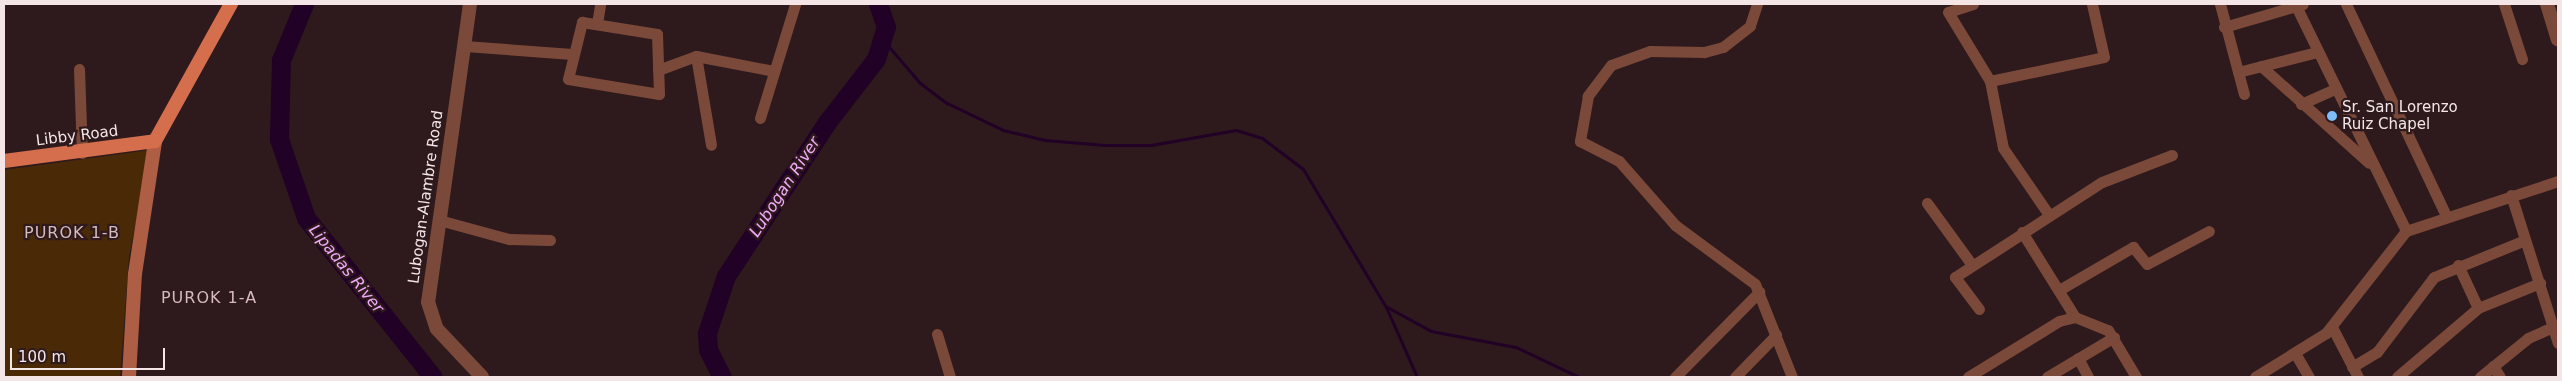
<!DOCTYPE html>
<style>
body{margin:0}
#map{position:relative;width:2562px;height:381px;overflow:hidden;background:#2e1a1c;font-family:"DejaVu Sans",sans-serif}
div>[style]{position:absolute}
.green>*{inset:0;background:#4a2a06}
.stream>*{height:3px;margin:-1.5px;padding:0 1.5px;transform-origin:1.5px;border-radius:1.5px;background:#220126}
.river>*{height:19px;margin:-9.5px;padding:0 9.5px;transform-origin:9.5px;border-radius:9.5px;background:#220126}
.minor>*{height:11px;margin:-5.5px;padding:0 5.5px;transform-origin:5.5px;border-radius:5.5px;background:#7b4939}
.tertiary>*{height:14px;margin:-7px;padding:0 7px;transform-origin:7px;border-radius:7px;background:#7b4939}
.secondary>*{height:14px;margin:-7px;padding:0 7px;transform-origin:7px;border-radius:7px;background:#ad5e44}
.primary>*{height:14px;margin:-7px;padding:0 7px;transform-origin:7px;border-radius:7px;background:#d56e4c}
.dots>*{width:14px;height:14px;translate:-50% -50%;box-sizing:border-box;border:2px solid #2e1a1c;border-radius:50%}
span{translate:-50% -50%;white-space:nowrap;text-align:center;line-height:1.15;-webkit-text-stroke:4.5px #2e1a1c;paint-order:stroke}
.poi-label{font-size:15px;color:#f4e6e7}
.left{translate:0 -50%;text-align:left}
.street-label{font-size:15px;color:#f4e6e7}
.water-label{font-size:16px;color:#f1a9f9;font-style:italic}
.neighbourhood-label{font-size:16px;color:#d6babc;letter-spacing:1px}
.frame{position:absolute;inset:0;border:5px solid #f4e6e7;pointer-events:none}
.scale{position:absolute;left:10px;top:348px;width:155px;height:22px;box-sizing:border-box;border:2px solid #f4e6e7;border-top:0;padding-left:6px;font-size:15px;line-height:18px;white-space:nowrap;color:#f4e6e7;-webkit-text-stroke:4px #2e1a1c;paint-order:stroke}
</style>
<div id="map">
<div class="green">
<div style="clip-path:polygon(150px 150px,129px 257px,120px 377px,4px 377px,4px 170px)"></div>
</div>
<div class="stream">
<div style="left:884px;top:41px;width:55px;rotate:49.4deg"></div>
<div style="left:920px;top:83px;width:34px;rotate:37deg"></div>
<div style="left:947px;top:103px;width:62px;rotate:25.7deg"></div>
<div style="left:1003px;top:130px;width:43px;rotate:13.4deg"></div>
<div style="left:1045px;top:140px;width:60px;rotate:4.8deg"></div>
<div style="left:1105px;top:145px;width:46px"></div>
<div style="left:1151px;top:145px;width:86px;rotate:-10deg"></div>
<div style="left:1236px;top:130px;width:27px;rotate:17deg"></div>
<div style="left:1262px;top:138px;width:51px;rotate:37.1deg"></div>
<div style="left:1303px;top:169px;width:161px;rotate:59deg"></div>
<div style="left:1386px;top:307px;width:77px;rotate:66.1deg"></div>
<div style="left:1387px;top:307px;width:50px;rotate:28.6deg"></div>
<div style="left:1431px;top:331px;width:86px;rotate:10.7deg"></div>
<div style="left:1516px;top:347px;width:70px;rotate:25.5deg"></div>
</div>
<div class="river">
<div style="left:304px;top:4px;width:61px;rotate:112.3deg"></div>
<div style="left:281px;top:60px;width:79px;rotate:91.5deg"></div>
<div style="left:279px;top:139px;width:83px;rotate:71.1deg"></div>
<div style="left:306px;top:218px;width:203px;rotate:51.4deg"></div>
<div style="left:722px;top:377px;width:31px;rotate:-117deg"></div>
<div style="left:708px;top:349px;width:16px;rotate:-94deg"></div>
<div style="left:707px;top:333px;width:60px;rotate:-71.6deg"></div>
<div style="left:726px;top:276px;width:186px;rotate:-56.7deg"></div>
<div style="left:828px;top:121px;width:78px;rotate:-52.3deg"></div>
<div style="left:876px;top:59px;width:34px;rotate:-73deg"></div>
<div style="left:886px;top:27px;width:24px;rotate:-109deg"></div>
</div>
<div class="minor">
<div style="left:1757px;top:4px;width:23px;rotate:108deg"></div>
<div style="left:1750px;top:26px;width:34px;rotate:142deg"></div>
<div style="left:1723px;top:47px;width:20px;rotate:165deg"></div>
<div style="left:1704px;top:52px;width:54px;rotate:-178.9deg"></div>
<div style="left:1650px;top:51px;width:41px;rotate:160.3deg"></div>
<div style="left:1611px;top:65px;width:39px;rotate:127deg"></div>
<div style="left:1588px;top:96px;width:46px;rotate:100.1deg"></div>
<div style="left:1580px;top:141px;width:44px;rotate:27.1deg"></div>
<div style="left:1619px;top:161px;width:85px;rotate:48.8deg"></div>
<div style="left:1675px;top:225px;width:99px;rotate:36.4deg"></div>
<div style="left:1755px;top:284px;width:100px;rotate:68.3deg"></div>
<div style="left:1973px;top:4px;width:26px;rotate:162deg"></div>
<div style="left:1948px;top:12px;width:81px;rotate:58.7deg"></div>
<div style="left:1990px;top:81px;width:68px;rotate:79deg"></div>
<div style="left:2003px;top:148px;width:81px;rotate:55.5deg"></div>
<div style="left:2220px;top:4px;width:93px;rotate:75.1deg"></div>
<div style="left:2346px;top:4px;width:234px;rotate:64.7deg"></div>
<div style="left:2504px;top:4px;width:58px;rotate:71.9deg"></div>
<div style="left:2296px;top:6px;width:250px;rotate:63.9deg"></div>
<div style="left:582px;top:22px;width:76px;rotate:9.1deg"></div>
<div style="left:657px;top:34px;width:60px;rotate:88.1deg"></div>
<div style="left:659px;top:94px;width:92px;rotate:-170.6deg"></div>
<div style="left:568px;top:79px;width:59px;rotate:-76.2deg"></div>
<div style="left:597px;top:24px;width:20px;rotate:-81deg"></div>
<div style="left:2224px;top:27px;width:82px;rotate:-16.2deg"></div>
<div style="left:465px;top:46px;width:107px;rotate:4.3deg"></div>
<div style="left:696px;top:56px;width:90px;rotate:80.4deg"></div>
<div style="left:2261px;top:66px;width:145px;rotate:41.9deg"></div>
<div style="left:79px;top:69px;width:84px;rotate:88deg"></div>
<div style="left:658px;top:70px;width:40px;rotate:-20.2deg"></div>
<div style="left:696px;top:56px;width:79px;rotate:10.9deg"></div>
<div style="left:2238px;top:72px;width:81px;rotate:-14.2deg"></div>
<div style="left:1990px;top:81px;width:116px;rotate:-11.9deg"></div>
<div style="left:2104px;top:57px;width:54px;rotate:-102.8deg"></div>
<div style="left:2301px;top:104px;width:37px;rotate:-24deg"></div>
<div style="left:760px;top:118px;width:119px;rotate:-72.9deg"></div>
<div style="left:2511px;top:195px;width:155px;rotate:72.4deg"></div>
<div style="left:1927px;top:203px;width:77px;rotate:54deg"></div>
<div style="left:439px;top:220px;width:73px;rotate:15.2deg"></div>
<div style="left:509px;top:239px;width:41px;rotate:1.4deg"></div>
<div style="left:2022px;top:232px;width:100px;rotate:58.1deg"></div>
<div style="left:2458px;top:265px;width:47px;rotate:65.1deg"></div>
<div style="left:2059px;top:290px;width:86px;rotate:-30.2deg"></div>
<div style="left:2133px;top:247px;width:22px;rotate:51deg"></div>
<div style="left:2147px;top:264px;width:70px;rotate:-28deg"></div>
<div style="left:1979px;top:309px;width:40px;rotate:-127deg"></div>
<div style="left:1955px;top:277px;width:175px;rotate:-32.9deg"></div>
<div style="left:2102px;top:182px;width:75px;rotate:-21.1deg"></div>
<div style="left:2332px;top:327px;width:56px;rotate:62.5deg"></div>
<div style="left:937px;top:334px;width:45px;rotate:73.2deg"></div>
<div style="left:2295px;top:353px;width:28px;rotate:60deg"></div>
<div style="left:2078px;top:358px;width:21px;rotate:62deg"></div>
<div style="left:2493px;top:366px;width:13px;rotate:58deg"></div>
<div style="left:2352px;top:367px;width:29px;rotate:-31deg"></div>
<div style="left:2377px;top:352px;width:94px;rotate:-52.8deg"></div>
<div style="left:2434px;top:277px;width:98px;rotate:-22.1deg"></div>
<div style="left:1675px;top:377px;width:120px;rotate:-45.3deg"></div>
<div style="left:1735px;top:377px;width:59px;rotate:-45.7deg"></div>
<div style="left:1968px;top:377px;width:107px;rotate:-31.6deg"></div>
<div style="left:2059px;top:321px;width:16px;rotate:-14deg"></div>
<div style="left:2075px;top:317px;width:35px;rotate:22deg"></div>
<div style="left:2108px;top:330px;width:55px;rotate:59.2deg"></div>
<div style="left:2047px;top:377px;width:78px;rotate:-30.8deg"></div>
<div style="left:2255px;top:377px;width:84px;rotate:-31.8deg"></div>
<div style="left:2326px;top:333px;width:130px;rotate:-51.9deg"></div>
<div style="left:2406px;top:231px;width:160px;rotate:-18.2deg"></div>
<div style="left:2397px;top:377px;width:106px;rotate:-40.4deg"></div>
<div style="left:2478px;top:308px;width:67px;rotate:-22deg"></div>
<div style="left:2480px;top:377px;width:62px;rotate:-39.1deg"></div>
<div style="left:2528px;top:338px;width:27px;rotate:-24deg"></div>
</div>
<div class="tertiary">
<div style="left:470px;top:4px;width:301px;rotate:98deg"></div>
<div style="left:428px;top:302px;width:28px;rotate:72deg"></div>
<div style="left:437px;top:329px;width:66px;rotate:46.8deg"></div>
<div style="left:2547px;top:4px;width:37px;rotate:73deg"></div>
</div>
<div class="secondary">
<div style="left:129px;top:377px;width:103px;rotate:-86.7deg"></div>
<div style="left:135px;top:274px;width:134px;rotate:-81.4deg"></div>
</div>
<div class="primary">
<div style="left:4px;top:161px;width:152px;rotate:-7.5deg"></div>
<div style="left:155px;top:141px;width:157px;rotate:-61deg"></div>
</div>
<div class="dots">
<div style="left:2332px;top:116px;background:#7ebdf9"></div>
</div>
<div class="poi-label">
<span class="left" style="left:2342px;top:116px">Sr. San Lorenzo<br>Ruiz Chapel</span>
</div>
<div class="street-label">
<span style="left:77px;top:136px;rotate:-7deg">Libby Road</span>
<span style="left:426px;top:197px;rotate:-82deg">Lubogan-Alambre Road</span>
</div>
<div class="water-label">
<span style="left:785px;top:187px;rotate:-57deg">Lubogan River</span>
<span style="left:346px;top:269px;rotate:51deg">Lipadas River</span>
</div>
<div class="neighbourhood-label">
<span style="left:72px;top:233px">PUROK 1-B</span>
<span style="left:209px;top:298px">PUROK 1-A</span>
</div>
<div class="frame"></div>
<div class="scale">100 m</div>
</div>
